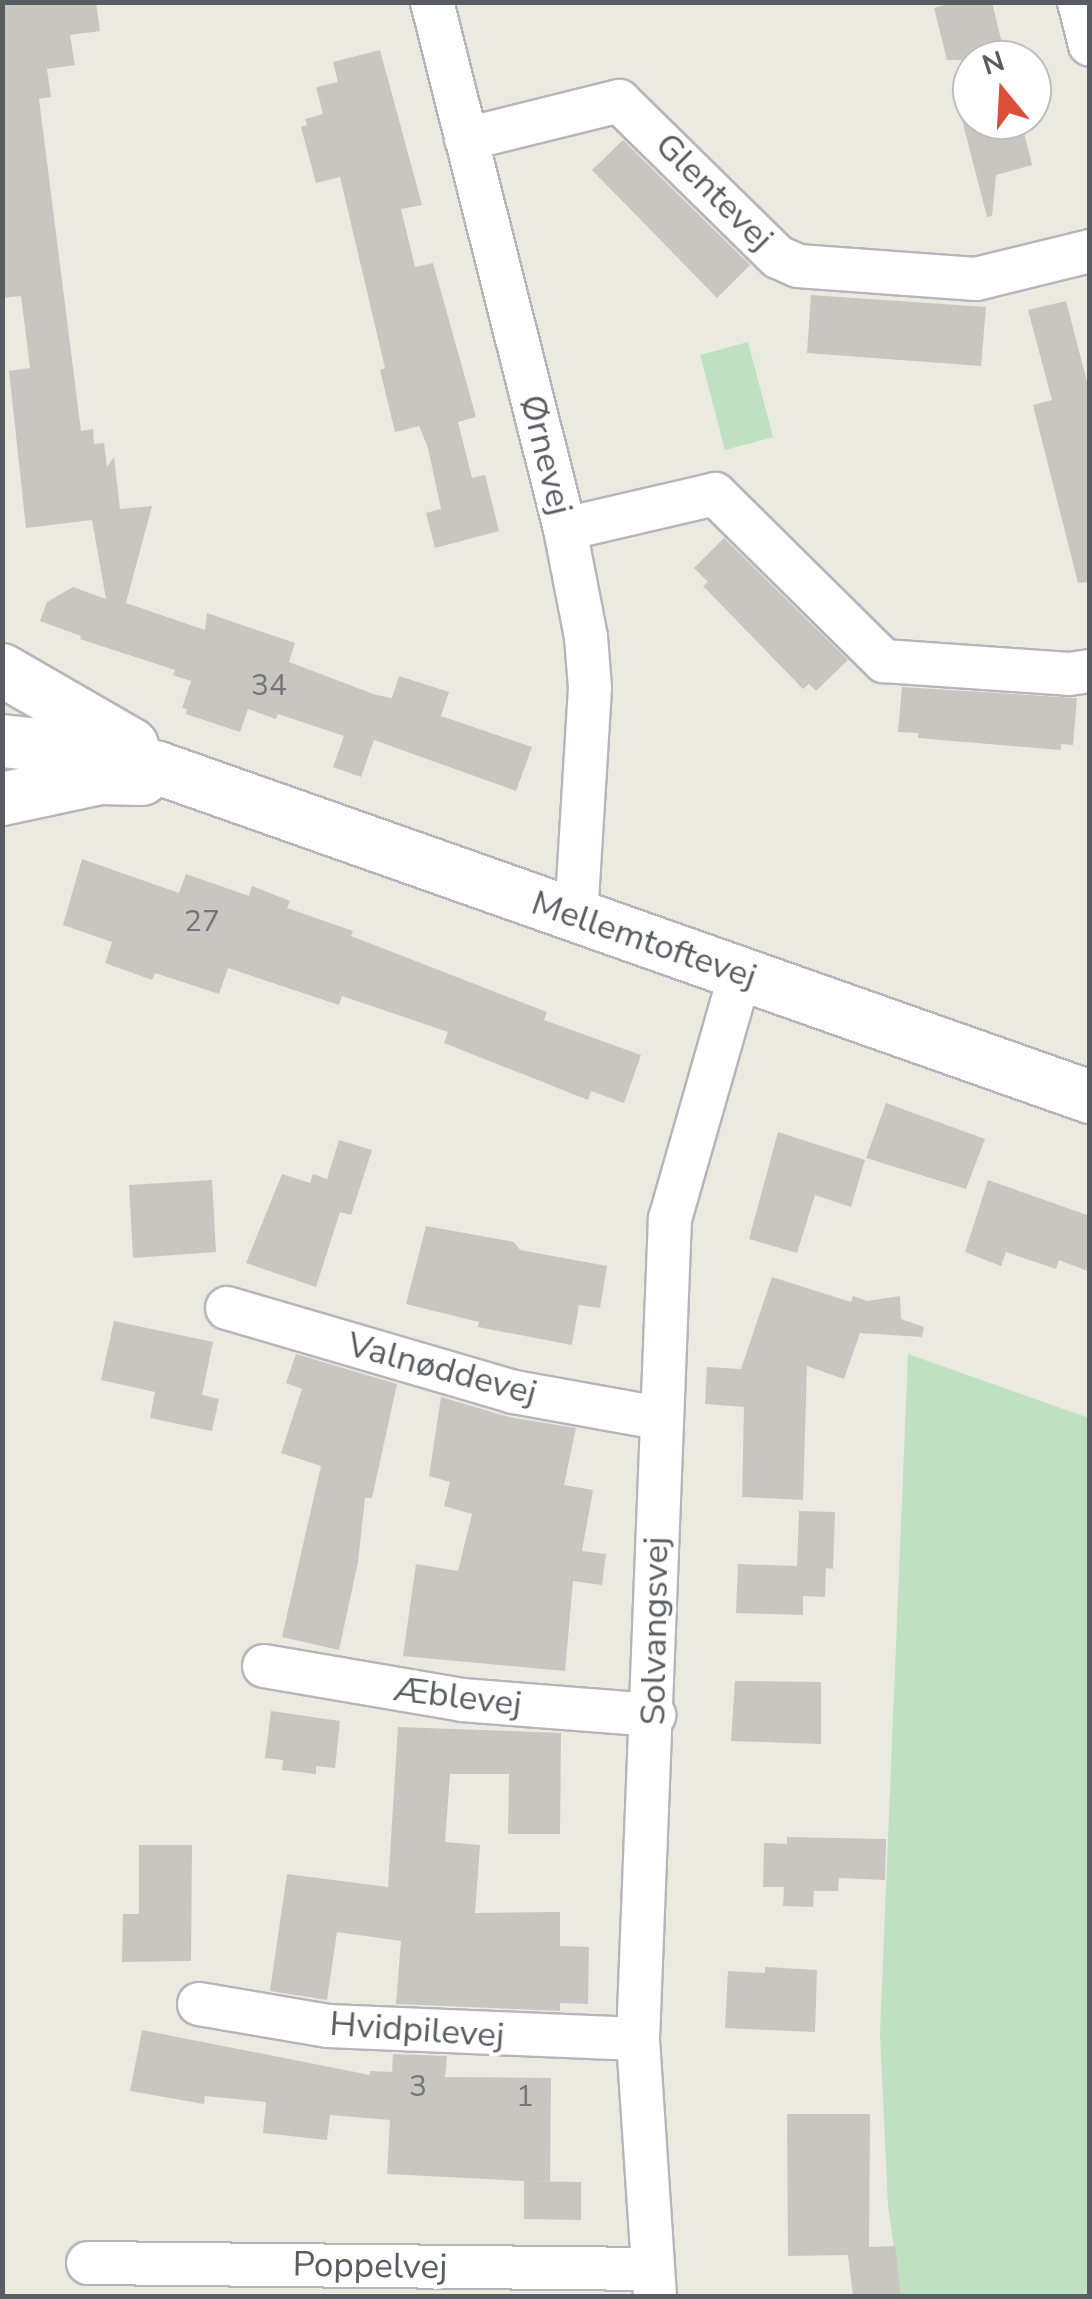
<!DOCTYPE html>
<meta charset="utf-8">
<style>
body{margin:0}
#map{position:relative;width:1092px;height:2299px;overflow:hidden;background:#ebeae1;font-family:"Nunito Sans",sans-serif}
div>[style]{position:absolute}
.green>*{inset:0;background:#bfe1c1}
.building>*{inset:0;background:#c8c6c0}
.roads{filter:drop-shadow(2px 0 #b4b6bb) drop-shadow(-2px 0 #b4b6bb) drop-shadow(0 2px #b4b6bb) drop-shadow(0 -2px #b4b6bb)}
.minor>*{height:42px;margin:-21px;padding:0 21px;transform-origin:21px;border-radius:21px;background:#fff}
.tertiary>*{height:52px;margin:-26px;padding:0 26px;transform-origin:26px;border-radius:26px;background:#fff}
span{translate:-50% -50%;white-space:nowrap;text-align:center;line-height:1.15;-webkit-text-stroke:8px #fff;paint-order:stroke}
.number-label{font-size:30px;color:#757679}
.number-label span{-webkit-text-stroke-width:0}
.street-label{font-size:35px;color:#595c61}
.frame{position:absolute;inset:0;border:5px solid #595c61;pointer-events:none}
.north{position:absolute;left:952px;top:40px;width:100px;height:100px;box-sizing:border-box;background:#fff;border:2px solid #bdbec0;border-radius:50%;rotate:342deg;font-size:28px;font-weight:700;line-height:40px;text-align:center;color:#595c61}
.north::after{content:'';display:block;margin:auto;width:35px;height:45px;background:#da4f38;clip-path:polygon(50% 0,100% 100%,50% 72%,0 100%)}
</style>
<div id="map">
<div class="green">
<div style="clip-path:polygon(748px 342px,773px 437px,725px 450px,700px 355px)"></div>
<div style="clip-path:polygon(908px 1354px,1089px 1418px,1090px 2296px,901px 2296px,888px 2206px,880px 2033px)"></div>
</div>
<div class="building">
<div style="clip-path:polygon(2px 2px,96px 2px,100px 31px,70px 35px,75px 65px,47px 69px,51px 97px,39px 99px,81px 431px,93px 429px,94px 444px,104px 443px,107px 467px,114px 457px,120px 509px,152px 506px,126px 603px,205px 630px,207px 613px,295px 643px,289px 662px,376px 695px,392px 698px,399px 676px,449px 692px,441px 716px,532px 747px,516px 791px,374px 740px,361px 777px,333px 767px,344px 736px,278px 714px,276px 719px,248px 709px,240px 732px,186px 714px,187px 709px,182px 708px,191px 681px,173px 675px,175px 670px,80px 639px,81px 636px,40px 621px,47px 602px,73px 587px,106px 599px,92px 520px,26px 528px,9px 371px,30px 368px,21px 296px,2px 298px)"></div>
<div style="clip-path:polygon(955px 2px,992px 2px,1006px 60px,947px 60px,934px 8px)"></div>
<div style="clip-path:polygon(380px 50px,422px 205px,401px 209px,415px 267px,433px 263px,476px 417px,458px 422px,472px 478px,485px 475px,499px 531px,435px 548px,426px 513px,441px 509px,428px 448px,419px 426px,395px 432px,380px 370px,385px 368px,340px 177px,316px 183px,301px 127px,307px 125px,305px 119px,323px 114px,316px 87px,338px 82px,333px 62px)"></div>
<div style="clip-path:polygon(962px 120px,1021px 120px,1032px 165px,996px 175px,992px 216px,987px 217px)"></div>
<div style="clip-path:polygon(623px 140px,750px 265px,717px 298px,592px 170px)"></div>
<div style="clip-path:polygon(811px 295px,986px 307px,981px 366px,807px 353px)"></div>
<div style="clip-path:polygon(1066px 301px,1090px 393px,1090px 582px,1078px 583px,1033px 405px,1052px 400px,1028px 310px)"></div>
<div style="clip-path:polygon(724px 538px,848px 660px,816px 691px,809px 684px,803px 689px,703px 586px,708px 582px,694px 568px)"></div>
<div style="clip-path:polygon(902px 687px,1077px 698px,1073px 745px,1061px 744px,1061px 750px,918px 738px,918px 733px,898px 732px)"></div>
<div style="clip-path:polygon(82px 859px,179px 893px,186px 874px,249px 896px,252px 886px,290px 901px,287px 908px,353px 931px,351px 936px,547px 1012px,544px 1020px,641px 1055px,624px 1103px,591px 1091px,588px 1100px,444px 1043px,448px 1032px,342px 996px,339px 1005px,228px 968px,219px 994px,155px 973px,152px 980px,105px 963px,112px 942px,63px 925px)"></div>
<div style="clip-path:polygon(886px 1103px,985px 1139px,966px 1189px,866px 1158px)"></div>
<div style="clip-path:polygon(778px 1132px,865px 1160px,851px 1207px,815px 1195px,797px 1253px,749px 1239px)"></div>
<div style="clip-path:polygon(339px 1140px,372px 1150px,351px 1215px,340px 1212px,316px 1287px,246px 1263px,282px 1174px,310px 1183px,313px 1174px,327px 1179px)"></div>
<div style="clip-path:polygon(212px 1180px,216px 1252px,133px 1258px,129px 1185px)"></div>
<div style="clip-path:polygon(988px 1180px,1090px 1216px,1090px 1272px,1059px 1260px,1056px 1269px,1006px 1252px,1001px 1266px,965px 1252px)"></div>
<div style="clip-path:polygon(426px 1226px,514px 1242px,520px 1250px,607px 1266px,600px 1308px,579px 1305px,572px 1345px,478px 1327px,479px 1322px,406px 1304px)"></div>
<div style="clip-path:polygon(772px 1277px,851px 1302px,853px 1296px,867px 1301px,900px 1296px,901px 1319px,924px 1327px,922px 1337px,860px 1333px,844px 1379px,807px 1366px,803px 1500px,742px 1497px,744px 1407px,705px 1404px,707px 1367px,741px 1369px)"></div>
<div style="clip-path:polygon(114px 1321px,213px 1342px,202px 1395px,219px 1399px,212px 1431px,150px 1418px,155px 1392px,101px 1380px)"></div>
<div style="clip-path:polygon(296px 1354px,397px 1384px,372px 1498px,365px 1498px,358px 1562px,339px 1650px,282px 1637px,321px 1466px,281px 1453px,302px 1389px,286px 1383px)"></div>
<div style="clip-path:polygon(441px 1397px,509px 1417px,576px 1428px,564px 1485px,593px 1490px,582px 1551px,606px 1554px,602px 1585px,573px 1581px,565px 1671px,403px 1656px,416px 1564px,458px 1571px,472px 1514px,444px 1506px,450px 1482px,429px 1476px)"></div>
<div style="clip-path:polygon(799px 1511px,835px 1512px,833px 1569px,826px 1568px,825px 1597px,803px 1596px,803px 1615px,736px 1613px,738px 1564px,797px 1566px)"></div>
<div style="clip-path:polygon(735px 1681px,821px 1682px,821px 1744px,731px 1741px)"></div>
<div style="clip-path:polygon(271px 1711px,340px 1721px,335px 1768px,316px 1766px,316px 1774px,282px 1770px,283px 1760px,265px 1758px)"></div>
<div style="clip-path:polygon(398px 1727px,561px 1733px,560px 1834px,508px 1834px,509px 1774px,450px 1774px,445px 1842px,480px 1845px,475px 1913px,560px 1912px,560px 1946px,589px 1947px,588px 2004px,560px 2003px,560px 2011px,396px 2004px,401px 1941px,337px 1932px,327px 2000px,270px 1991px,287px 1874px,388px 1887px)"></div>
<div style="clip-path:polygon(787px 1837px,886px 1839px,885px 1880px,839px 1878px,838px 1891px,814px 1891px,813px 1907px,783px 1906px,784px 1887px,763px 1887px,764px 1843px,787px 1844px)"></div>
<div style="clip-path:polygon(139px 1845px,192px 1845px,191px 1961px,122px 1962px,123px 1914px,139px 1914px)"></div>
<div style="clip-path:polygon(765px 1967px,817px 1970px,815px 2032px,725px 2028px,728px 1971px,765px 1973px)"></div>
<div style="clip-path:polygon(142px 2030px,370px 2075px,370px 2071px,392px 2072px,393px 2054px,447px 2056px,445px 2077px,551px 2078px,550px 2181px,530px 2181px,581px 2182px,581px 2220px,524px 2219px,524px 2181px,387px 2174px,390px 2120px,330px 2115px,327px 2140px,263px 2133px,266px 2102px,205px 2096px,204px 2104px,130px 2091px)"></div>
<div style="clip-path:polygon(787px 2114px,870px 2114px,869px 2247px,895px 2246px,901px 2296px,853px 2296px,848px 2255px,788px 2256px)"></div>
</div>
<div class="roads">
<div class="minor">
<div style="left:432px;top:2px;width:544px;rotate:75.84deg"></div>
<div style="left:565px;top:529px;width:110px;rotate:79deg"></div>
<div style="left:586px;top:637px;width:51px;rotate:85.5deg"></div>
<div style="left:590px;top:688px;width:229px;rotate:93.5deg"></div>
<div style="left:1079px;top:2px;width:44px;rotate:75.7deg"></div>
<div style="left:466px;top:139px;width:158px;rotate:-13.9deg"></div>
<div style="left:619px;top:101px;width:223px;rotate:44.5deg"></div>
<div style="left:778px;top:257px;width:22px;rotate:24deg"></div>
<div style="left:798px;top:266px;width:178px;rotate:4.2deg"></div>
<div style="left:976px;top:279px;width:117px;rotate:-13.8deg"></div>
<div style="left:565px;top:529px;width:154px;rotate:-13.1deg"></div>
<div style="left:715px;top:494px;width:238px;rotate:44.7deg"></div>
<div style="left:884px;top:661px;width:185px;rotate:4deg"></div>
<div style="left:1069px;top:674px;width:21px;rotate:-8deg"></div>
<div style="left:227px;top:1308px;width:299px;rotate:16.3deg"></div>
<div style="left:514px;top:1392px;width:147px;rotate:10.2deg"></div>
<div style="left:264px;top:1666px;width:201px;rotate:9.7deg"></div>
<div style="left:462px;top:1700px;width:193px;rotate:4.5deg"></div>
<div style="left:199px;top:2004px;width:131px;rotate:9.7deg"></div>
<div style="left:328px;top:2026px;width:310px;rotate:2.4deg"></div>
<div style="left:88px;top:2263px;width:564px;rotate:0.61deg"></div>
<div style="left:655px;top:2296px;width:258px;rotate:-93.8deg"></div>
<div style="left:638px;top:2039px;width:821px;rotate:-87.77deg"></div>
<div style="left:670px;top:1219px;width:254px;rotate:-74deg"></div>
</div>
<div class="tertiary">
<div style="left:2px;top:670px;width:150px;rotate:30deg"></div>
<div style="left:2px;top:741px;width:84px;rotate:6.1deg"></div>
<div style="left:86px;top:750px;width:74px;rotate:14deg"></div>
<div style="left:158px;top:768px;width:988px;rotate:19.44deg"></div>
<div style="left:2px;top:799px;width:100px;rotate:-12.1deg"></div>
<div style="left:100px;top:778px;width:42px;rotate:1.4deg"></div>
</div>
</div>
<div class="number-label">
<span style="left:269px;top:686px">34</span>
<span style="left:202px;top:922px">27</span>
<span style="left:418px;top:2087px">3</span>
<span style="left:525px;top:2097px">1</span>
</div>
<div class="street-label">
<span style="left:714px;top:192px;rotate:45deg">Glentevej</span>
<span style="left:546px;top:455px;rotate:76deg">Ørnevej</span>
<span style="left:644px;top:940px;rotate:19deg">Mellemtoftevej</span>
<span style="left:442px;top:1369px;rotate:15deg">Valnøddevej</span>
<span style="left:655px;top:1631px;rotate:-89deg">Solvangsvej</span>
<span style="left:458px;top:1697px;rotate:7deg">Æblevej</span>
<span style="left:417px;top:2030px;rotate:4deg">Hvidpilevej</span>
<span style="left:370px;top:2266px;rotate:1deg">Poppelvej</span>
</div>
<div class="frame"></div>
<div class="north">N</div>
</div>
